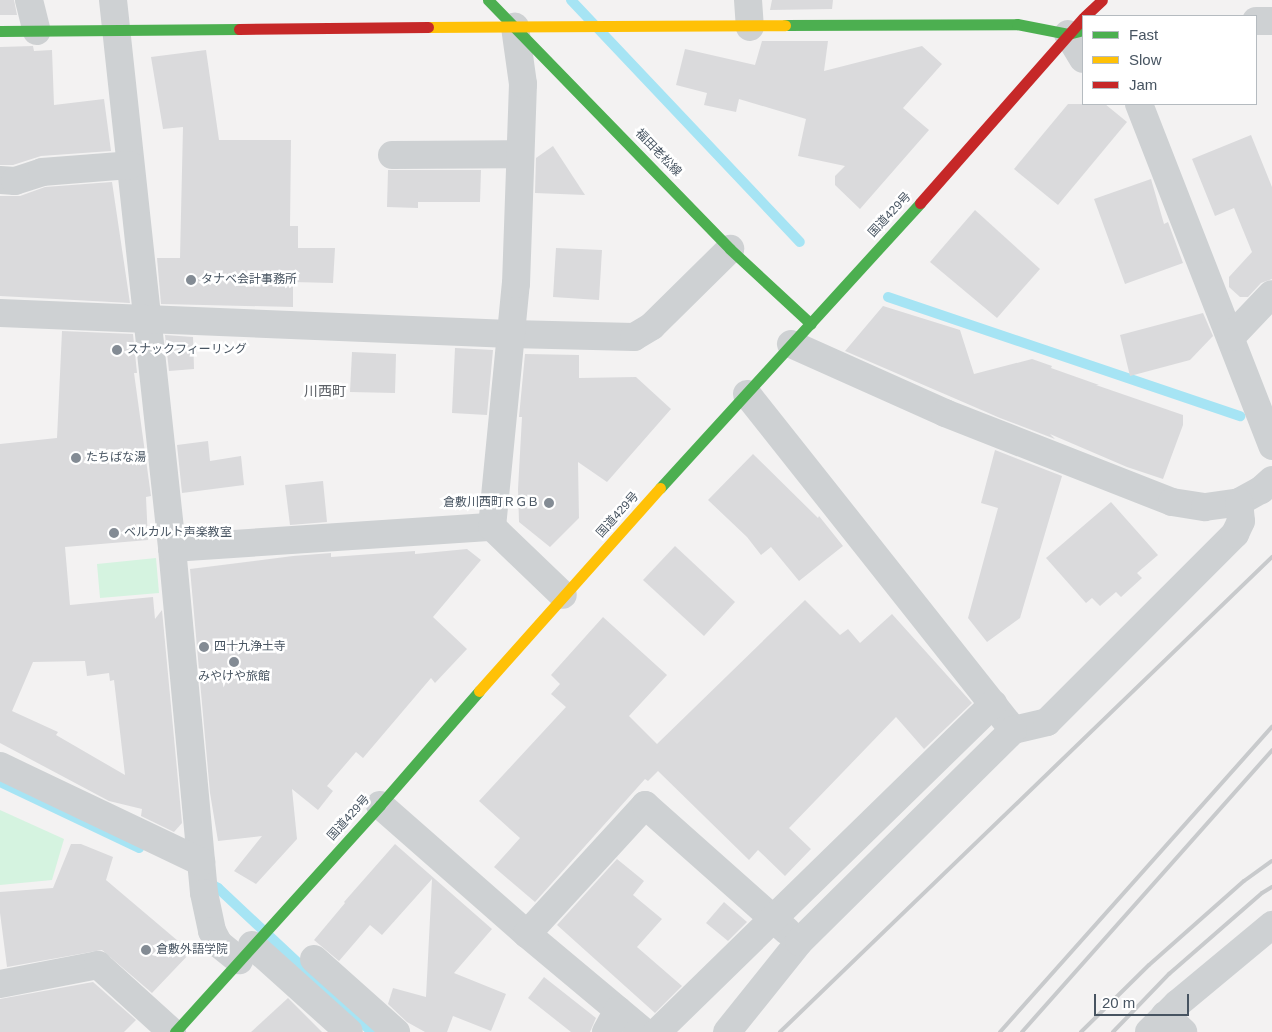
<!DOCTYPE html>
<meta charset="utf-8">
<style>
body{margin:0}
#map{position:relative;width:1272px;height:1032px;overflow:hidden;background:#f3f2f2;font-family:Helvetica,"Noto Sans JP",sans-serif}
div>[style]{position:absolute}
.green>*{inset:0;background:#d5f3e0}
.stream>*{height:10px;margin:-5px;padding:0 5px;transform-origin:5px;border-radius:5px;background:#a6e4f4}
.building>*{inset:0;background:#dadadc}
.street>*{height:28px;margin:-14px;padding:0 14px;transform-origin:14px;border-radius:14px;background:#ced1d3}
.fast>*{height:11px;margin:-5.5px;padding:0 5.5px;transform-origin:5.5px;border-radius:5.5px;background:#4caf50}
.slow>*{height:11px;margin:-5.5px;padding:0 5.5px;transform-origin:5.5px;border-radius:5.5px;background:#ffc107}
.jam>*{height:11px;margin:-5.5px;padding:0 5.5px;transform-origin:5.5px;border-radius:5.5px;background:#c62828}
.rail>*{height:4px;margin:-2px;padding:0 2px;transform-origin:2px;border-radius:2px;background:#c8cacc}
.dots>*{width:14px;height:14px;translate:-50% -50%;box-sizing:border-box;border:2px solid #fff;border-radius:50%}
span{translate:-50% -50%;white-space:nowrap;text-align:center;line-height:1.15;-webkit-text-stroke:5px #fff;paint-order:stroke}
.street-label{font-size:12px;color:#475461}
.poi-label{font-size:12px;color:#475461}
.left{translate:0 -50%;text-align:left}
.right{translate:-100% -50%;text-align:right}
.neighbourhood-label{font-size:14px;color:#5d6167}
.legend{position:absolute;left:1082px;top:15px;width:175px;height:90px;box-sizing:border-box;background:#fff;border:1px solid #b5bbc0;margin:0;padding:6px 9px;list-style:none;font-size:15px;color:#475461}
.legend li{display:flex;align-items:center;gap:10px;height:25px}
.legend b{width:25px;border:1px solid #b5bbc0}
.scale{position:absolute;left:1094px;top:994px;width:95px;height:22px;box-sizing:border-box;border:2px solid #475461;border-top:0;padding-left:6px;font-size:15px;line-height:18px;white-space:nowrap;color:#475461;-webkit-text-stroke:4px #fff;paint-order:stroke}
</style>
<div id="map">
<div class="green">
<div style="clip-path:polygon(156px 558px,159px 593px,100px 598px,97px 564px)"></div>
<div style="clip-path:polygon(0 810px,64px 839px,52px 880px,0 885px)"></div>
</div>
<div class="stream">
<div style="left:571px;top:0;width:333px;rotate:46.6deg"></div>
<div style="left:888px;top:297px;width:372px;rotate:18.7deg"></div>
<div style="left:0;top:782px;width:154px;rotate:25.4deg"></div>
<div style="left:206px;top:881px;width:14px;rotate:30deg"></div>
<div style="left:218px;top:888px;width:211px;rotate:43.1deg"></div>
</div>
<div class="building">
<div style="clip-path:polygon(0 0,14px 0,17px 15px,0 15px)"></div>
<div style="clip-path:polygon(772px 0,833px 0,832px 9px,770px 10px)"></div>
<div style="clip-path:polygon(762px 41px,828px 41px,824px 71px,922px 46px,942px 64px,903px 108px,929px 130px,860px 209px,835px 185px,835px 176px,845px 166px,798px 156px,806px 119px,739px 99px,736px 112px,704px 105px,707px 93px,676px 85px,685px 49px,755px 65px)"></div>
<div style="clip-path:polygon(33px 46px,34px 51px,52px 50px,54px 105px,104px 99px,111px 151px,41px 156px,13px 165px,0 165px,0 47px)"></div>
<div style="clip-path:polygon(206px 50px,219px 140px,291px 140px,290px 226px,298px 226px,298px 248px,335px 248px,333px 283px,293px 282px,293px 307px,161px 304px,157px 258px,180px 258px,183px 127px,163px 129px,151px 57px)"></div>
<div style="clip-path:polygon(1068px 104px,1105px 104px,1127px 122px,1058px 205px,1014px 169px)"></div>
<div style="clip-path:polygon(1251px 135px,1272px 187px,1272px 279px,1261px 283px,1248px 297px,1240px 297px,1229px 287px,1229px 277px,1252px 252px,1234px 208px,1215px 216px,1192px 159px)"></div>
<div style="clip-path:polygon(553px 146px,585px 195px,535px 193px,536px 158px)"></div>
<div style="clip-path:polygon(388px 170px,481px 170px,480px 202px,418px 202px,418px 208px,387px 207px)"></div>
<div style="clip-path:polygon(1151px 179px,1164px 224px,1168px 222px,1183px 263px,1125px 284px,1094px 199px)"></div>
<div style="clip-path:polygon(112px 182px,130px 303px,0 296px,0 196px,20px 196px,45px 187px)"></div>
<div style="clip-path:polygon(975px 210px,1040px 269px,997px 318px,930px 262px)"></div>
<div style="clip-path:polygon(556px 248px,602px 250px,599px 300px,553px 297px)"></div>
<div style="clip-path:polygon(883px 306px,960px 330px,974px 374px,1032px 359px,1052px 366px,1051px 368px,1099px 385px,1096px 385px,1183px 415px,1183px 425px,1163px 479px,1127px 467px,1050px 434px,1055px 439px,1000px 418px,845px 351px)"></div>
<div style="clip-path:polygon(1203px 313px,1213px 336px,1190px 360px,1130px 376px,1120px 335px)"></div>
<div style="clip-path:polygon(evenodd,62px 331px,133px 334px,137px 373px,134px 373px,151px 496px,146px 497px,148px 540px,65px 547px,70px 605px,153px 597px,155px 619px,162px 610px,182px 823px,174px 832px,141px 816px,142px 809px,109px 801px,0 743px,0 444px,57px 438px,62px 331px,85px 661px,87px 676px,109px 673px,110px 681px,114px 680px,125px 775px,56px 735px,58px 732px,12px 711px,33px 662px,85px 661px)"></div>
<div style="clip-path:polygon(165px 335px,193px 337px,194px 369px,169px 371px)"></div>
<div style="clip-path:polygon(455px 348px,493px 350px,487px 415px,452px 413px)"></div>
<div style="clip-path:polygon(352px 352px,396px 354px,395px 393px,350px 392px)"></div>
<div style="clip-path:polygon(525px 354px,579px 355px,579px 378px,636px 377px,671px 409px,607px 482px,578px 462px,579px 518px,550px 547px,519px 522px,518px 489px,522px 417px,519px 417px)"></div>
<div style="clip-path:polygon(208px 441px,210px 461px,241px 456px,244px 485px,182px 493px,177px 445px)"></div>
<div style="clip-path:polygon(995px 450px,1062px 476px,1020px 618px,987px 642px,968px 618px,998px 508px,981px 503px)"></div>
<div style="clip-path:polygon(753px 454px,818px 518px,819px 516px,843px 546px,799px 581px,771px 547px,761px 555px,747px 537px,708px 500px)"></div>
<div style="clip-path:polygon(323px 481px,327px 522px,290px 525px,285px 485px)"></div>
<div style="clip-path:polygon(1111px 502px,1158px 555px,1137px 573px,1142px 578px,1121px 597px,1116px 592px,1100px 606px,1092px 598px,1086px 603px,1046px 558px)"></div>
<div style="clip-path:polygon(675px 546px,735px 602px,704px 636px,643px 580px)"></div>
<div style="clip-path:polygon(467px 549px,481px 560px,433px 617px,467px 649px,435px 683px,431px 678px,363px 758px,356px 752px,327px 786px,333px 791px,318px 810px,292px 789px,297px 839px,256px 884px,234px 871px,262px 836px,218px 841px,210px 793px,190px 569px,293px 556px,331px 553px,331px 557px,415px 551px,415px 554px)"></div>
<div style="clip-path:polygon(805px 600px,840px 635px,848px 629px,860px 643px,892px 614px,972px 703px,924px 749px,896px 717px,789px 828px,811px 849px,785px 876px,758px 850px,749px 860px,658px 771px,648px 781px,645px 779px,535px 902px,494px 867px,520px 838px,479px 801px,566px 707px,551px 694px,560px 684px,551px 675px,603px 617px,667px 675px,629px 716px,657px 744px)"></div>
<div style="clip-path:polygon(71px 844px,81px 844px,113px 857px,106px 880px,191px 952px,152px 993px,102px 950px,7px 967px,0 913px,0 892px,53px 888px)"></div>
<div style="clip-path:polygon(395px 844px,492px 929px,454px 973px,506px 994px,491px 1031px,453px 1016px,447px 1032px,425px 1032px,407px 1022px,388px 1004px,393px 988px,426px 997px,432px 879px,382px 935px,370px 925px,339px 961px,314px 940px,345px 903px,344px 902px)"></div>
<div style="clip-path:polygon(617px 859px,644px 881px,633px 895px,662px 919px,637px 947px,682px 986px,655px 1013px,557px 925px)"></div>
<div style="clip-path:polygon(724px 902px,747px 922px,728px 941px,706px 923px)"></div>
<div style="clip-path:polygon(544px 977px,596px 1018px,590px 1032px,571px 1032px,528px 998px)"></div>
<div style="clip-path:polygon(93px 982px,136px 1020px,124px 1032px,0 1032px,0 999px)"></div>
<div style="clip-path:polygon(288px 998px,322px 1032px,251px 1032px)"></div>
</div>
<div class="street">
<div style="left:29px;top:0;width:32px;rotate:76deg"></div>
<div style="left:113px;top:0;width:551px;rotate:83.85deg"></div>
<div style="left:172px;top:548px;width:346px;rotate:84.7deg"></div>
<div style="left:204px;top:893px;width:39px;rotate:78deg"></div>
<div style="left:212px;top:931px;width:15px;rotate:62deg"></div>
<div style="left:219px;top:944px;width:26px;rotate:39deg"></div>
<div style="left:748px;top:0;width:27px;rotate:86deg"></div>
<div style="left:1256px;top:21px;width:16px"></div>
<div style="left:1068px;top:34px;width:29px;rotate:59deg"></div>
<div style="left:1139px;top:104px;width:367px;rotate:68.7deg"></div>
<div style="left:392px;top:155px;width:128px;rotate:-0.4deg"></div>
<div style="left:0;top:180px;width:15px;rotate:4deg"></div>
<div style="left:15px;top:181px;width:28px;rotate:-18deg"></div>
<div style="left:42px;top:172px;width:88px;rotate:-4.5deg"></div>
<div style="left:0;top:313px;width:511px;rotate:2.35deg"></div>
<div style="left:511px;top:334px;width:123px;rotate:1.4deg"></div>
<div style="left:634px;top:337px;width:21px;rotate:-31deg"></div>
<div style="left:652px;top:326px;width:110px;rotate:-44.6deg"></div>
<div style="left:1231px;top:337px;width:59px;rotate:-46.4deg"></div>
<div style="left:791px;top:344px;width:169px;rotate:24.1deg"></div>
<div style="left:945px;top:413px;width:244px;rotate:21.4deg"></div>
<div style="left:1172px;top:502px;width:33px;rotate:9deg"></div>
<div style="left:1205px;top:507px;width:34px;rotate:-8deg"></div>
<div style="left:1239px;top:502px;width:25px;rotate:-29deg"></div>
<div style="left:1261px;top:490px;width:15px;rotate:-42deg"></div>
<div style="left:747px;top:394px;width:429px;rotate:51.6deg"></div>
<div style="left:1013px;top:730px;width:35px;rotate:-13deg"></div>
<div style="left:1047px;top:722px;width:266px;rotate:-45deg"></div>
<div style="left:1235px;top:534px;width:14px;rotate:-65deg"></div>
<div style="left:1241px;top:521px;width:19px;rotate:-96deg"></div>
<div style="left:492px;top:527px;width:244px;rotate:-84.4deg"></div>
<div style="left:516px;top:284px;width:200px;rotate:-88deg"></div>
<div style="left:523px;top:84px;width:58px;rotate:-98deg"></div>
<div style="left:172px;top:548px;width:321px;rotate:-3.8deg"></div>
<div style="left:492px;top:527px;width:98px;rotate:43.8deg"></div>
<div style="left:0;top:766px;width:223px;rotate:25.5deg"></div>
<div style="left:380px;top:805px;width:196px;rotate:41.3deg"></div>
<div style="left:527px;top:934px;width:153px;rotate:39.9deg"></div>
<div style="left:527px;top:934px;width:175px;rotate:-47.5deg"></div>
<div style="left:645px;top:805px;width:190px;rotate:41.6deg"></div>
<div style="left:252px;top:945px;width:130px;rotate:41.9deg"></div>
<div style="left:314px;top:959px;width:110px;rotate:41.7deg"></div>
<div style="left:0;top:984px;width:100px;rotate:-11deg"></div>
<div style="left:98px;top:965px;width:100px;rotate:42.2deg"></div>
<div style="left:1165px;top:1015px;width:25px;rotate:43deg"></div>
<div style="left:606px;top:1032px;width:25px;rotate:-61deg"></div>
<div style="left:657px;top:1032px;width:470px;rotate:-44.3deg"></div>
<div style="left:727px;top:1032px;width:115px;rotate:-51.3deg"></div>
<div style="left:799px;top:942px;width:301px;rotate:-44.7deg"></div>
<div style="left:1149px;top:1032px;width:40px;rotate:-45deg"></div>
<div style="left:1177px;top:1004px;width:124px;rotate:-39.7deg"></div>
</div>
<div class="fast">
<div style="left:488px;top:0;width:347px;rotate:45.8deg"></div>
<div style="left:730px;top:249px;width:110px;rotate:42.8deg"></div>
<div style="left:785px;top:25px;width:232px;rotate:-0.2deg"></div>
<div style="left:1017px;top:24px;width:52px;rotate:11.1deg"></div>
<div style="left:1068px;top:34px;width:16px;rotate:-15deg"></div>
<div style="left:0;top:31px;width:239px;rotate:-0.5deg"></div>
<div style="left:660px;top:488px;width:386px;rotate:-47.6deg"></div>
<div style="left:175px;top:1032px;width:306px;rotate:-47.9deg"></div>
<div style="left:380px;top:805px;width:151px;rotate:-49deg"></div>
</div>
<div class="slow">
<div style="left:428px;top:27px;width:357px;rotate:-0.3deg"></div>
<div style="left:479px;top:691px;width:272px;rotate:-48.3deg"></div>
</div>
<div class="jam">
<div style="left:1085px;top:16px;width:23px;rotate:-43deg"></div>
<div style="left:239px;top:29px;width:189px;rotate:-0.6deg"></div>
<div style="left:920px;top:203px;width:247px;rotate:-48.6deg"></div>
</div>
<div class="rail">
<div style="left:780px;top:1032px;width:684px;rotate:-43.99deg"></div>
<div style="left:1000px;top:1032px;width:409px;rotate:-48.3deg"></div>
<div style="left:1022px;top:1032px;width:377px;rotate:-48.4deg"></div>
<div style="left:1081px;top:1032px;width:95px;rotate:-44.6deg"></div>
<div style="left:1149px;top:965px;width:127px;rotate:-41.5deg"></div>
<div style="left:1244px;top:881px;width:34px;rotate:-36deg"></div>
<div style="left:1113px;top:1032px;width:81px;rotate:-46deg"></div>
<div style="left:1169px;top:974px;width:123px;rotate:-41.1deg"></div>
<div style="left:1262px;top:893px;width:12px;rotate:-31deg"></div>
</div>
<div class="dots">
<div style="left:191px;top:280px;background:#838b94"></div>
<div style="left:117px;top:350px;background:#838b94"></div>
<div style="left:76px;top:458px;background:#838b94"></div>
<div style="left:549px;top:503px;background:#838b94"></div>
<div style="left:114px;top:533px;background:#838b94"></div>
<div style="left:204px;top:647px;background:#838b94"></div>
<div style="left:234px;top:662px;background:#838b94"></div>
<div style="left:146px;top:950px;background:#838b94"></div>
</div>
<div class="street-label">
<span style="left:658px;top:153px;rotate:46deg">福田老松線</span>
<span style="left:890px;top:215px;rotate:-47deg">国道429号</span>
<span style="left:618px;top:515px;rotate:-48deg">国道429号</span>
<span style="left:349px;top:818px;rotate:-48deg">国道429号</span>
</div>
<div class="poi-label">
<span class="left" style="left:201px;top:280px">タナベ会計事務所</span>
<span class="left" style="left:127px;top:350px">スナックフィーリング</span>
<span class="left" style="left:86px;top:458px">たちばな湯</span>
<span class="right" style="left:539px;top:503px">倉敷川西町ＲＧＢ</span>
<span class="left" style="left:124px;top:533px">ベルカルト声楽教室</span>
<span class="left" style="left:214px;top:647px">四十九浄土寺</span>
<span style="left:234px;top:677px">みやけや旅館</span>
<span class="left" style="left:156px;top:950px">倉敷外語学院</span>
</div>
<div class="neighbourhood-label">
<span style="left:325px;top:391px">川西町</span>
</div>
<ul class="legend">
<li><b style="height:6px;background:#4caf50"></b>Fast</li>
<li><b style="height:6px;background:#ffc107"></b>Slow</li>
<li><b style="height:6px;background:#c62828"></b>Jam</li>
</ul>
<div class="scale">20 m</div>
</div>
